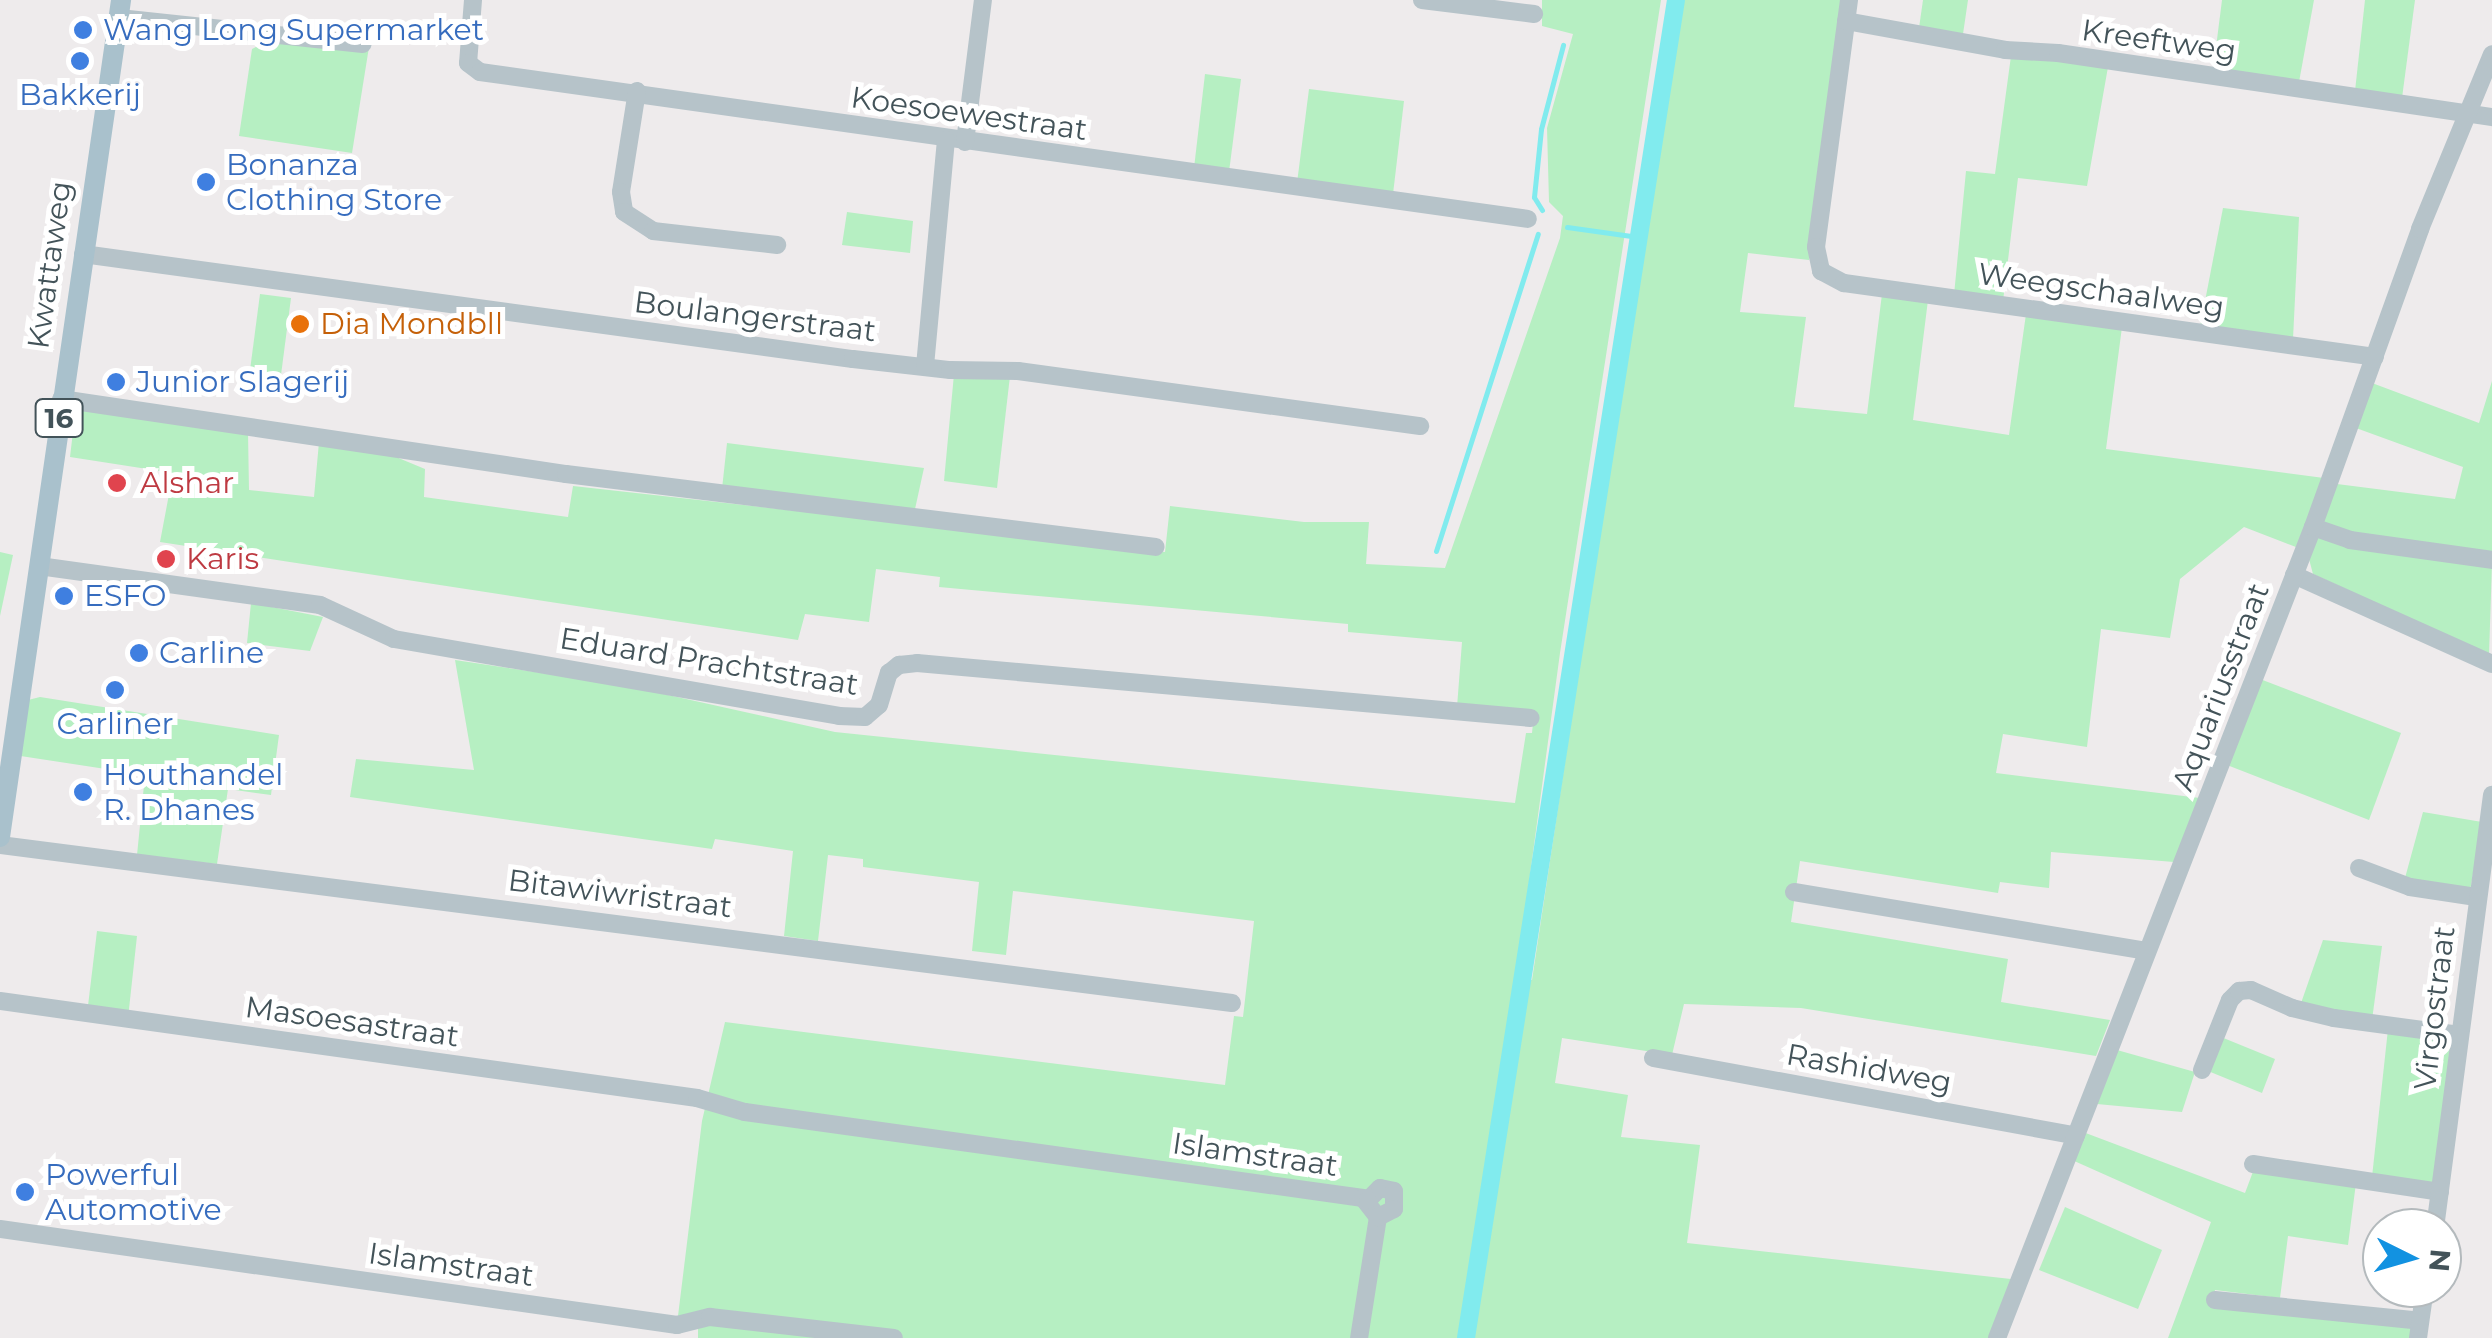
<!DOCTYPE html>
<style>
body{margin:0}
#map{position:relative;width:2492px;height:1338px;overflow:hidden;background:#eeebec;font-family:Montserrat,sans-serif}
div>[style]{position:absolute}
.green>*{inset:0;background:#b6efc2}
.stream>*{height:5px;margin:-2.5px;padding:0 2.5px;transform-origin:2.5px;border-radius:2.5px;background:#81ebee}
.canal>*{height:18px;margin:-9px;padding:0 9px;transform-origin:9px;border-radius:9px;background:#81ebee}
.minor>*{height:18px;margin:-9px;padding:0 9px;transform-origin:9px;border-radius:9px;background:#b6c3c9}
.major>*{height:20px;margin:-10px;padding:0 10px;transform-origin:10px;border-radius:10px;background:#a9c1cc}
.dots>*{width:28px;height:28px;translate:-50% -50%;box-sizing:border-box;border:5px solid #fff;border-radius:50%}
span{translate:-50% -50%;white-space:nowrap;text-align:center;line-height:1.15;-webkit-text-stroke:10px #fff;paint-order:stroke}
.shield-label span{padding:2px 8px;background:#fff;border:2px solid;border-radius:8px;-webkit-text-stroke-width:0}
.shield-label{font-size:28px;color:#435359;font-weight:700}
.shop-label{font-size:30px;color:#366cbe}
.left{translate:0 -50%;text-align:left}
.street-label{font-size:30px;color:#435359}
.food-label{font-size:30px;color:#c56008}
.health-label{font-size:30px;color:#be3a42}
.north{position:absolute;left:2362px;top:1208px;width:100px;height:100px;box-sizing:border-box;background:#fff;border:2px solid #b4babd;border-radius:50%;rotate:95deg;font-size:28px;font-weight:700;line-height:40px;text-align:center;color:#435359}
.north::after{content:'';display:block;margin:auto;width:35px;height:45px;background:#1292e1;clip-path:polygon(50% 0,100% 100%,50% 72%,0 100%)}
</style>
<div id="map">
<div class="green">
<div style="clip-path:polygon(1542px 0,1661px 0,1560px 653px,1516px 978px,1532px 980px,1680px 0,1843px 0,1809px 260px,1748px 253px,1740px 312px,1806px 317px,1794px 407px,1867px 414px,1882px 294px,1928px 300px,1913px 420px,2009px 435px,2026px 314px,2122px 327px,2106px 449px,2324px 478px,2296px 547px,2244px 527px,2180px 579px,2170px 638px,2101px 629px,2087px 747px,2003px 734px,1996px 773px,2200px 798px,2174px 862px,2051px 852px,2049px 888px,2000px 882px,1998px 893px,1800px 861px,1791px 922px,2008px 959px,2001px 1002px,2110px 1020px,2096px 1056px,1801px 1008px,1684px 1004px,1672px 1055px,1562px 1038px,1555px 1083px,1628px 1095px,1621px 1137px,1700px 1145px,1687px 1243px,2011px 1279px,1989px 1338px,698px 1338px,698px 1320px,678px 1316px,702px 1121px,725px 1022px,1225px 1085px,1234px 1016px,1243px 1017px,1254px 921px,1013px 891px,1006px 955px,972px 951px,979px 882px,863px 867px,863px 859px,828px 855px,818px 941px,784px 936px,793px 851px,715px 839px,712px 849px,350px 797px,356px 759px,474px 770px,455px 660px,623px 685px,835px 732px,1515px 803px,1526px 733px,1532px 733px,1534px 713px,1457px 707px,1462px 642px,1348px 632px,1348px 624px,939px 587px,940px 577px,876px 569px,869px 622px,805px 614px,798px 640px,160px 542px,173px 473px,70px 457px,76px 406px,248px 432px,249px 490px,314px 497px,319px 442px,384px 452px,425px 469px,424px 497px,568px 517px,573px 486px,1165px 552px,1170px 506px,1304px 522px,1369px 522px,1366px 564px,1445px 568px,1560px 238px,1563px 216px,1549px 202px,1547px 128px,1573px 34px,1542px 26px)"></div>
<div style="clip-path:polygon(1923px 0,1968px 0,1963px 34px,1919px 28px)"></div>
<div style="clip-path:polygon(2222px 0,2314px 0,2299px 82px,2213px 71px)"></div>
<div style="clip-path:polygon(2365px 0,2415px 0,2402px 98px,2355px 91px)"></div>
<div style="clip-path:polygon(273px 38px,369px 47px,352px 153px,239px 136px,252px 49px)"></div>
<div style="clip-path:polygon(2011px 56px,2108px 67px,2087px 186px,2018px 178px,2003px 301px,1954px 295px,1966px 171px,1995px 174px)"></div>
<div style="clip-path:polygon(1205px 74px,1241px 79px,1229px 172px,1194px 168px)"></div>
<div style="clip-path:polygon(1309px 89px,1404px 101px,1393px 194px,1297px 183px)"></div>
<div style="clip-path:polygon(2223px 208px,2299px 217px,2293px 339px,2200px 327px)"></div>
<div style="clip-path:polygon(847px 212px,913px 221px,910px 253px,842px 245px)"></div>
<div style="clip-path:polygon(260px 294px,291px 298px,281px 375px,250px 370px)"></div>
<div style="clip-path:polygon(954px 374px,1010px 376px,997px 488px,944px 481px)"></div>
<div style="clip-path:polygon(2492px 381px,2492px 555px,2352px 535px,2322px 524px,2337px 484px,2455px 499px,2463px 467px,2356px 428px,2372px 383px,2479px 423px)"></div>
<div style="clip-path:polygon(727px 443px,924px 468px,915px 509px,722px 489px)"></div>
<div style="clip-path:polygon(2318px 535px,2492px 564px,2489px 655px,2313px 574px,2309px 559px)"></div>
<div style="clip-path:polygon(0 552px,13px 555px,0 616px)"></div>
<div style="clip-path:polygon(251px 603px,323px 617px,310px 651px,247px 643px)"></div>
<div style="clip-path:polygon(2260px 679px,2401px 733px,2369px 820px,2227px 765px)"></div>
<div style="clip-path:polygon(40px 697px,279px 735px,271px 795px,228px 789px,217px 864px,137px 855px,145px 775px,14px 755px,28px 700px)"></div>
<div style="clip-path:polygon(2423px 812px,2482px 822px,2470px 891px,2405px 878px)"></div>
<div style="clip-path:polygon(97px 931px,137px 936px,128px 1018px,87px 1014px)"></div>
<div style="clip-path:polygon(2323px 940px,2382px 946px,2372px 1020px,2300px 1006px)"></div>
<div style="clip-path:polygon(2388px 1029px,2453px 1041px,2433px 1185px,2372px 1177px)"></div>
<div style="clip-path:polygon(2221px 1037px,2275px 1059px,2262px 1093px,2208px 1071px)"></div>
<div style="clip-path:polygon(2117px 1050px,2195px 1072px,2182px 1112px,2097px 1104px)"></div>
<div style="clip-path:polygon(2083px 1132px,2245px 1193px,2254px 1169px,2356px 1183px,2348px 1245px,2288px 1236px,2280px 1298px,2215px 1290px,2212px 1303px,2410px 1326px,2413px 1338px,2168px 1338px,2211px 1222px,2072px 1160px)"></div>
<div style="clip-path:polygon(2065px 1207px,2162px 1250px,2138px 1309px,2039px 1270px)"></div>
</div>
<div class="stream">
<div style="left:1542px;top:210px;width:15px;rotate:-122deg"></div>
<div style="left:1534px;top:197px;width:68px;rotate:-84.1deg"></div>
<div style="left:1541px;top:129px;width:87px;rotate:-75.3deg"></div>
<div style="left:1567px;top:227px;width:72px;rotate:8deg"></div>
<div style="left:1436px;top:551px;width:333px;rotate:-72.2deg"></div>
</div>
<div class="canal">
<div style="left:1466px;top:1338px;width:1354px;rotate:-81.08deg"></div>
</div>
<div class="minor">
<div style="left:473px;top:0;width:63px;rotate:94.5deg"></div>
<div style="left:468px;top:63px;width:15px;rotate:37deg"></div>
<div style="left:480px;top:72px;width:1058px;rotate:7.98deg"></div>
<div style="left:1422px;top:0;width:113px;rotate:7.1deg"></div>
<div style="left:1849px;top:0;width:249px;rotate:97.6deg"></div>
<div style="left:1816px;top:247px;width:25px;rotate:78deg"></div>
<div style="left:1821px;top:271px;width:26px;rotate:28deg"></div>
<div style="left:1844px;top:283px;width:536px;rotate:7.93deg"></div>
<div style="left:119px;top:18px;width:245px;rotate:6.1deg"></div>
<div style="left:1846px;top:21px;width:162px;rotate:10.3deg"></div>
<div style="left:2005px;top:50px;width:53px;rotate:3.2deg"></div>
<div style="left:2058px;top:53px;width:439px;rotate:8.4deg"></div>
<div style="left:637px;top:91px;width:102px;rotate:99deg"></div>
<div style="left:621px;top:192px;width:20px;rotate:81deg"></div>
<div style="left:624px;top:212px;width:35px;rotate:33deg"></div>
<div style="left:653px;top:231px;width:125px;rotate:6.4deg"></div>
<div style="left:965px;top:142px;width:143px;rotate:-82.8deg"></div>
<div style="left:83px;top:254px;width:777px;rotate:7.77deg"></div>
<div style="left:853px;top:359px;width:98px;rotate:6.5deg"></div>
<div style="left:950px;top:370px;width:68px;rotate:0.8deg"></div>
<div style="left:1018px;top:371px;width:406px;rotate:7.8deg"></div>
<div style="left:925px;top:366px;width:227px;rotate:-84.7deg"></div>
<div style="left:61px;top:399px;width:511px;rotate:8.45deg"></div>
<div style="left:566px;top:474px;width:594px;rotate:7.05deg"></div>
<div style="left:2313px;top:527px;width:39px;rotate:19deg"></div>
<div style="left:2350px;top:540px;width:143px;rotate:8deg"></div>
<div style="left:39px;top:566px;width:284px;rotate:7.9deg"></div>
<div style="left:320px;top:605px;width:81px;rotate:24.7deg"></div>
<div style="left:394px;top:639px;width:452px;rotate:9.8deg"></div>
<div style="left:839px;top:716px;width:26px;rotate:2deg"></div>
<div style="left:865px;top:717px;width:18px;rotate:-41deg"></div>
<div style="left:879px;top:705px;width:34px;rotate:-73deg"></div>
<div style="left:889px;top:673px;width:13px;rotate:-39deg"></div>
<div style="left:899px;top:665px;width:18px;rotate:-6deg"></div>
<div style="left:917px;top:663px;width:616px;rotate:5.12deg"></div>
<div style="left:2294px;top:575px;width:217px;rotate:24.2deg"></div>
<div style="left:0;top:845px;width:1242px;rotate:7.31deg"></div>
<div style="left:2359px;top:868px;width:54px;rotate:20.4deg"></div>
<div style="left:2410px;top:887px;width:67px;rotate:8.6deg"></div>
<div style="left:1794px;top:892px;width:357px;rotate:9.5deg"></div>
<div style="left:0;top:1001px;width:704px;rotate:7.92deg"></div>
<div style="left:697px;top:1098px;width:50px;rotate:16.3deg"></div>
<div style="left:745px;top:1112px;width:624px;rotate:7.92deg"></div>
<div style="left:1363px;top:1198px;width:24px;rotate:52deg"></div>
<div style="left:1378px;top:1217px;width:122px;rotate:98.9deg"></div>
<div style="left:1653px;top:1058px;width:430px;rotate:10.4deg"></div>
<div style="left:2202px;top:1070px;width:75px;rotate:-68.2deg"></div>
<div style="left:2230px;top:1000px;width:13px;rotate:-45deg"></div>
<div style="left:2239px;top:991px;width:12px;rotate:-5deg"></div>
<div style="left:2251px;top:990px;width:45px;rotate:23.7deg"></div>
<div style="left:2292px;top:1008px;width:43px;rotate:13.4deg"></div>
<div style="left:2334px;top:1018px;width:127px;rotate:7.7deg"></div>
<div style="left:2253px;top:1164px;width:189px;rotate:8.5deg"></div>
<div style="left:1368px;top:1200px;width:17px;rotate:-45deg"></div>
<div style="left:1380px;top:1188px;width:14px;rotate:12deg"></div>
<div style="left:1394px;top:1191px;width:18px;rotate:90deg"></div>
<div style="left:1394px;top:1209px;width:18px;rotate:153deg"></div>
<div style="left:2435px;top:1228px;width:437px;rotate:-82.5deg"></div>
<div style="left:0;top:1229px;width:684px;rotate:8.07deg"></div>
<div style="left:677px;top:1325px;width:34px;rotate:-14deg"></div>
<div style="left:710px;top:1317px;width:185px;rotate:6.5deg"></div>
<div style="left:2215px;top:1300px;width:206px;rotate:5.8deg"></div>
<div style="left:1997px;top:1338px;width:870px;rotate:-68.71deg"></div>
<div style="left:2313px;top:527px;width:317px;rotate:-70.2deg"></div>
<div style="left:2420px;top:229px;width:189px;rotate:-67.6deg"></div>
<div style="left:2418px;top:1338px;width:50px;rotate:-82deg"></div>
</div>
<div class="major">
<div style="left:0;top:837px;width:846px;rotate:-81.77deg"></div>
</div>
<div class="dots">
<div style="left:83px;top:30px;background:#3f7fe0"></div>
<div style="left:80px;top:61px;background:#3f7fe0"></div>
<div style="left:206px;top:182px;background:#3f7fe0"></div>
<div style="left:300px;top:324px;background:#e8710a"></div>
<div style="left:116px;top:382px;background:#3f7fe0"></div>
<div style="left:117px;top:483px;background:#e0444e"></div>
<div style="left:166px;top:559px;background:#e0444e"></div>
<div style="left:64px;top:596px;background:#3f7fe0"></div>
<div style="left:139px;top:653px;background:#3f7fe0"></div>
<div style="left:115px;top:690px;background:#3f7fe0"></div>
<div style="left:83px;top:792px;background:#3f7fe0"></div>
<div style="left:25px;top:1192px;background:#3f7fe0"></div>
</div>
<div class="shield-label">
<span style="left:59px;top:418px">16</span>
</div>
<div class="shop-label">
<span class="left" style="left:103px;top:30px">Wang Long Supermarket</span>
<span style="left:80px;top:95px">Bakkerij</span>
<span class="left" style="left:226px;top:182px">Bonanza<br>Clothing Store</span>
<span class="left" style="left:136px;top:382px">Junior Slagerij</span>
<span class="left" style="left:84px;top:596px">ESFO</span>
<span class="left" style="left:159px;top:653px">Carline</span>
<span style="left:115px;top:724px">Carliner</span>
<span class="left" style="left:103px;top:792px">Houthandel<br>R. Dhanes</span>
<span class="left" style="left:45px;top:1192px">Powerful<br>Automotive</span>
</div>
<div class="street-label">
<span style="left:2159px;top:41px;rotate:8deg">Kreeftweg</span>
<span style="left:969px;top:114px;rotate:8deg">Koesoewestraat</span>
<span style="left:50px;top:265px;rotate:-82deg">Kwattaweg</span>
<span style="left:2101px;top:291px;rotate:8deg">Weegschaalweg</span>
<span style="left:755px;top:317px;rotate:7deg">Boulangerstraat</span>
<span style="left:709px;top:662px;rotate:9deg">Eduard Prachtstraat</span>
<span style="left:2221px;top:687px;rotate:-69deg">Aquariusstraat</span>
<span style="left:620px;top:894px;rotate:7deg">Bitawiwristraat</span>
<span style="left:2435px;top:1008px;rotate:-83deg">Virgostraat</span>
<span style="left:352px;top:1022px;rotate:8deg">Masoesastraat</span>
<span style="left:1869px;top:1069px;rotate:10deg">Rashidweg</span>
<span style="left:1255px;top:1155px;rotate:8deg">Islamstraat</span>
<span style="left:451px;top:1265px;rotate:8deg">Islamstraat</span>
</div>
<div class="food-label">
<span class="left" style="left:320px;top:324px">Dia Mondbll</span>
</div>
<div class="health-label">
<span class="left" style="left:140px;top:483px">Alshar</span>
<span class="left" style="left:186px;top:559px">Karis</span>
</div>
<div class="north">N</div>
</div>
